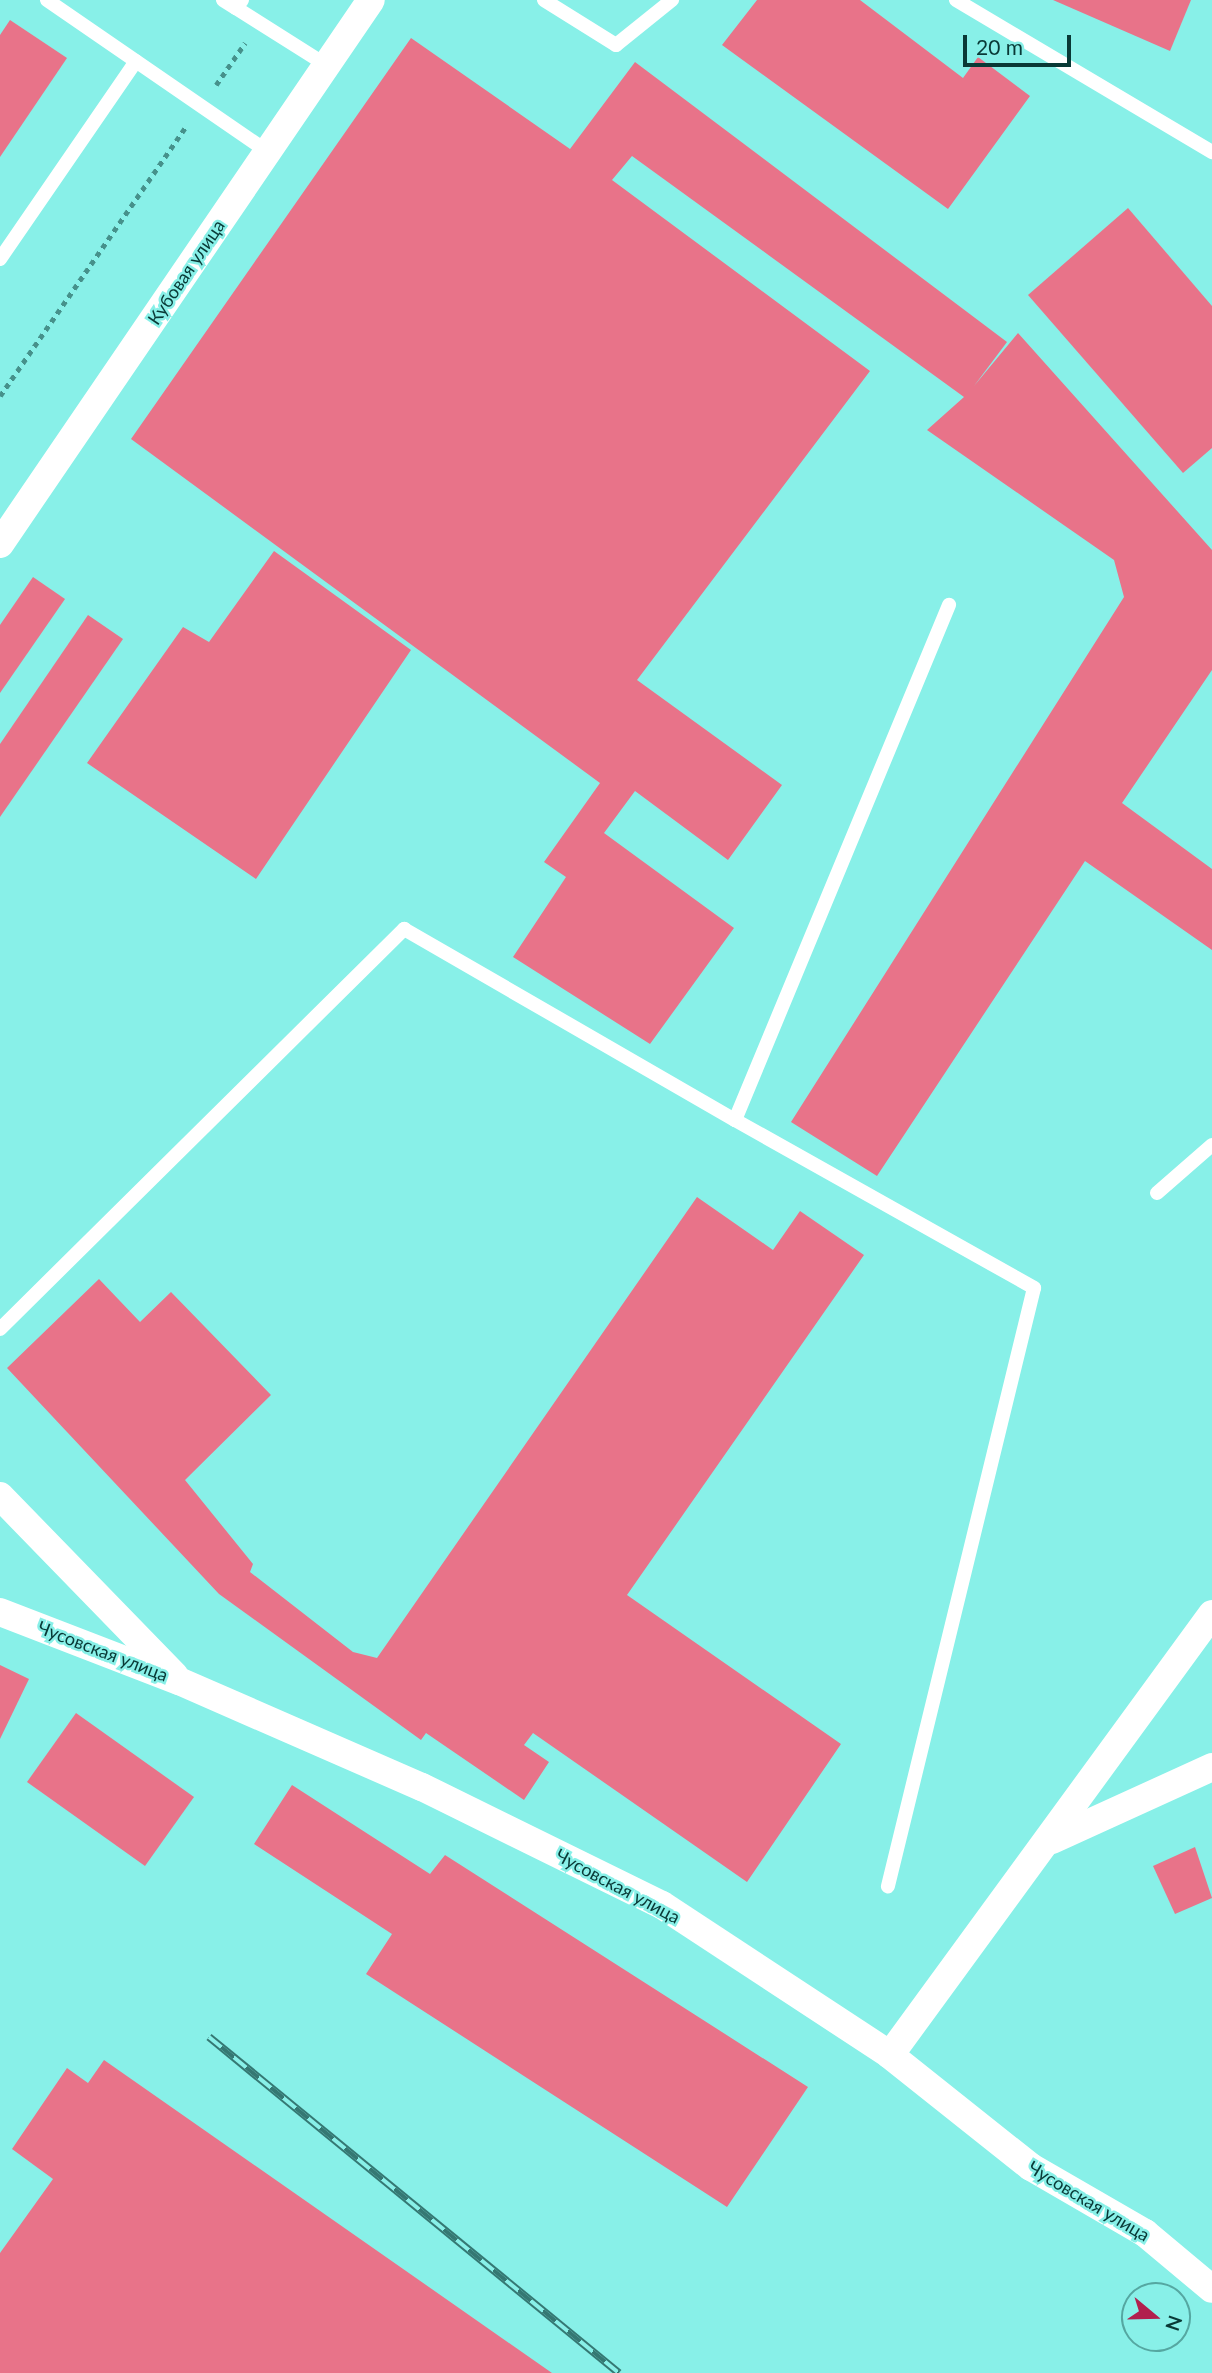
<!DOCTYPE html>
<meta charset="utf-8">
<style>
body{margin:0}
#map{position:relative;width:1212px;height:2373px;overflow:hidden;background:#88f0e8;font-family:Lato,sans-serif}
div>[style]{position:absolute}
.building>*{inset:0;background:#e87389}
.path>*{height:4.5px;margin-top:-2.25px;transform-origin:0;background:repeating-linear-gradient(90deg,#46918b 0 5px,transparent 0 10px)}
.service>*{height:14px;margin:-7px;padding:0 7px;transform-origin:7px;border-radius:7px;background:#fff}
.minor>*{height:28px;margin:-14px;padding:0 14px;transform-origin:14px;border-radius:14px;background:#fff}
.rail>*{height:8px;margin-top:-4px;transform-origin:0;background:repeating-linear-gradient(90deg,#88f0e8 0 16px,#357873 0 32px);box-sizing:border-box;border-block:2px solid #357873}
span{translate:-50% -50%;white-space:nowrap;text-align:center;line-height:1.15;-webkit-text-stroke:5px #88f0e8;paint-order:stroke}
.street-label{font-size:18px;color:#093936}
.north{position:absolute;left:1121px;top:2282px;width:70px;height:70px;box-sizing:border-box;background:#88f0e8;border:2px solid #55a7a1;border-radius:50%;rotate:109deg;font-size:19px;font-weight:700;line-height:28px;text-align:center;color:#093936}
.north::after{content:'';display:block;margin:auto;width:24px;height:32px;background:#b1204d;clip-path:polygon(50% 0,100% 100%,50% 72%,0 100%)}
.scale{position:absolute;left:963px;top:35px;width:108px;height:32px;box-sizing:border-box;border:4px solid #093936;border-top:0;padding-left:9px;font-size:21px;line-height:24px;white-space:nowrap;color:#093936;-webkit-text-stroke:5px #88f0e8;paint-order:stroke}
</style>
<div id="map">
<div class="building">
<div style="clip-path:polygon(757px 0,860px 0,963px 78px,978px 57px,1030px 96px,948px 209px,722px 45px)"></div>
<div style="clip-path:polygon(1053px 0,1191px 0,1170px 51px)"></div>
<div style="clip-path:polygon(10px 20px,67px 58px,0 157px,0 35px)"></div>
<div style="clip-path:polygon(411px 38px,570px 149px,635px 62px,1007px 342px,974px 386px,1018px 333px,1212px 550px,1212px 670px,1122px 803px,1212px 869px,1212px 950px,1085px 861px,877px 1176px,791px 1122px,1124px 597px,1114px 560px,927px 430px,964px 397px,632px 156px,612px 180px,870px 371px,637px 680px,782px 785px,728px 860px,635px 791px,604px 833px,734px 928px,650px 1044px,513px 957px,566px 877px,544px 862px,600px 783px,131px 439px)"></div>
<div style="clip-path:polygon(1128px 208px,1212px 306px,1212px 448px,1183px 473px,1028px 295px)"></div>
<div style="clip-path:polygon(274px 551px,411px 650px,256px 879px,87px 763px,183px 627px,209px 642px)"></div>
<div style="clip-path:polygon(33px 577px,65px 599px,0 693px,0 625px)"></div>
<div style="clip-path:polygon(88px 615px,123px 639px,0 817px,0 744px)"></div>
<div style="clip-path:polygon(697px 1197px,773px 1250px,800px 1211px,864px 1255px,627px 1595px,841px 1744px,747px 1882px,533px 1733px,524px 1745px,549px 1762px,524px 1800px,426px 1733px,421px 1740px,219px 1594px,7px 1368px,99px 1279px,140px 1322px,171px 1292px,271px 1395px,185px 1480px,253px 1564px,250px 1572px,353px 1652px,377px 1658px)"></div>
<div style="clip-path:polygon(0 1665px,29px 1679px,0 1739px)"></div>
<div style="clip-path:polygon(76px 1713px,194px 1797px,145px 1866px,27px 1782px)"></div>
<div style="clip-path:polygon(292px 1785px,430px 1874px,445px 1855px,808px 2087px,727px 2207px,366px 1974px,392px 1934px,254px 1844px)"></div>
<div style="clip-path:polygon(1195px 1847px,1212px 1898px,1175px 1914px,1153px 1866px)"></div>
<div style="clip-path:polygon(104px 2060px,552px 2373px,0 2373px,0 2253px,53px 2179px,12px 2149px,67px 2068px,88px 2083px)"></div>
</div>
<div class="path">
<div style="left:216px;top:85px;width:51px;rotate:-55.4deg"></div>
<div style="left:0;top:396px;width:328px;rotate:-55.4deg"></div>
</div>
<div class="service">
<div style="left:47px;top:0;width:268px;rotate:34.5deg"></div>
<div style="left:223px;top:0;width:15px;rotate:32deg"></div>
<div style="left:242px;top:0;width:10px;rotate:127deg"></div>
<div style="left:236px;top:8px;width:107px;rotate:32.3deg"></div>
<div style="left:544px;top:0;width:85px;rotate:32deg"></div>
<div style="left:616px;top:45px;width:72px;rotate:-38.8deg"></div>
<div style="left:956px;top:0;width:298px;rotate:30.7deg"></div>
<div style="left:0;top:259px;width:240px;rotate:-55.5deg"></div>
<div style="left:735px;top:1120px;width:343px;rotate:29.3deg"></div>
<div style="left:1034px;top:1288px;width:616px;rotate:103.72deg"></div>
<div style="left:1157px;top:1193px;width:73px;rotate:-41.1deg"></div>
<div style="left:0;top:1329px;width:569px;rotate:-44.71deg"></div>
<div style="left:404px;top:929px;width:382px;rotate:30deg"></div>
<div style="left:735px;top:1120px;width:558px;rotate:-67.44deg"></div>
</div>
<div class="minor">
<div style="left:0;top:544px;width:658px;rotate:-55.71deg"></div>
<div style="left:0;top:1496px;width:250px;rotate:45.8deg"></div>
<div style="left:0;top:1612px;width:192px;rotate:21.1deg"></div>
<div style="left:179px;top:1681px;width:265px;rotate:23.6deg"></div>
<div style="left:422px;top:1787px;width:267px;rotate:26.2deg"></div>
<div style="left:662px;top:1905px;width:273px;rotate:33.3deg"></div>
<div style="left:890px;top:2055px;width:180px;rotate:38.5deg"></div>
<div style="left:1031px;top:2167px;width:132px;rotate:30.1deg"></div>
<div style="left:1145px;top:2233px;width:87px;rotate:39.9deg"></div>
<div style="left:1052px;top:1840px;width:176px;rotate:-24.5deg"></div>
<div style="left:890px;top:2055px;width:546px;rotate:-53.86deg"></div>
</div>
<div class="rail">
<div style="left:209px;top:2037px;width:530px;rotate:39.34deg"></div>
</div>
<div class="street-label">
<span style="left:186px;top:272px;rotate:-56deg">Кубовая улица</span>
<span style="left:103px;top:1651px;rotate:21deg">Чусовская улица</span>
<span style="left:618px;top:1886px;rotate:28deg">Чусовская улица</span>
<span style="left:1089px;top:2201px;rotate:31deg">Чусовская улица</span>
</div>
<div class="north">N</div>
<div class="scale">20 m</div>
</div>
